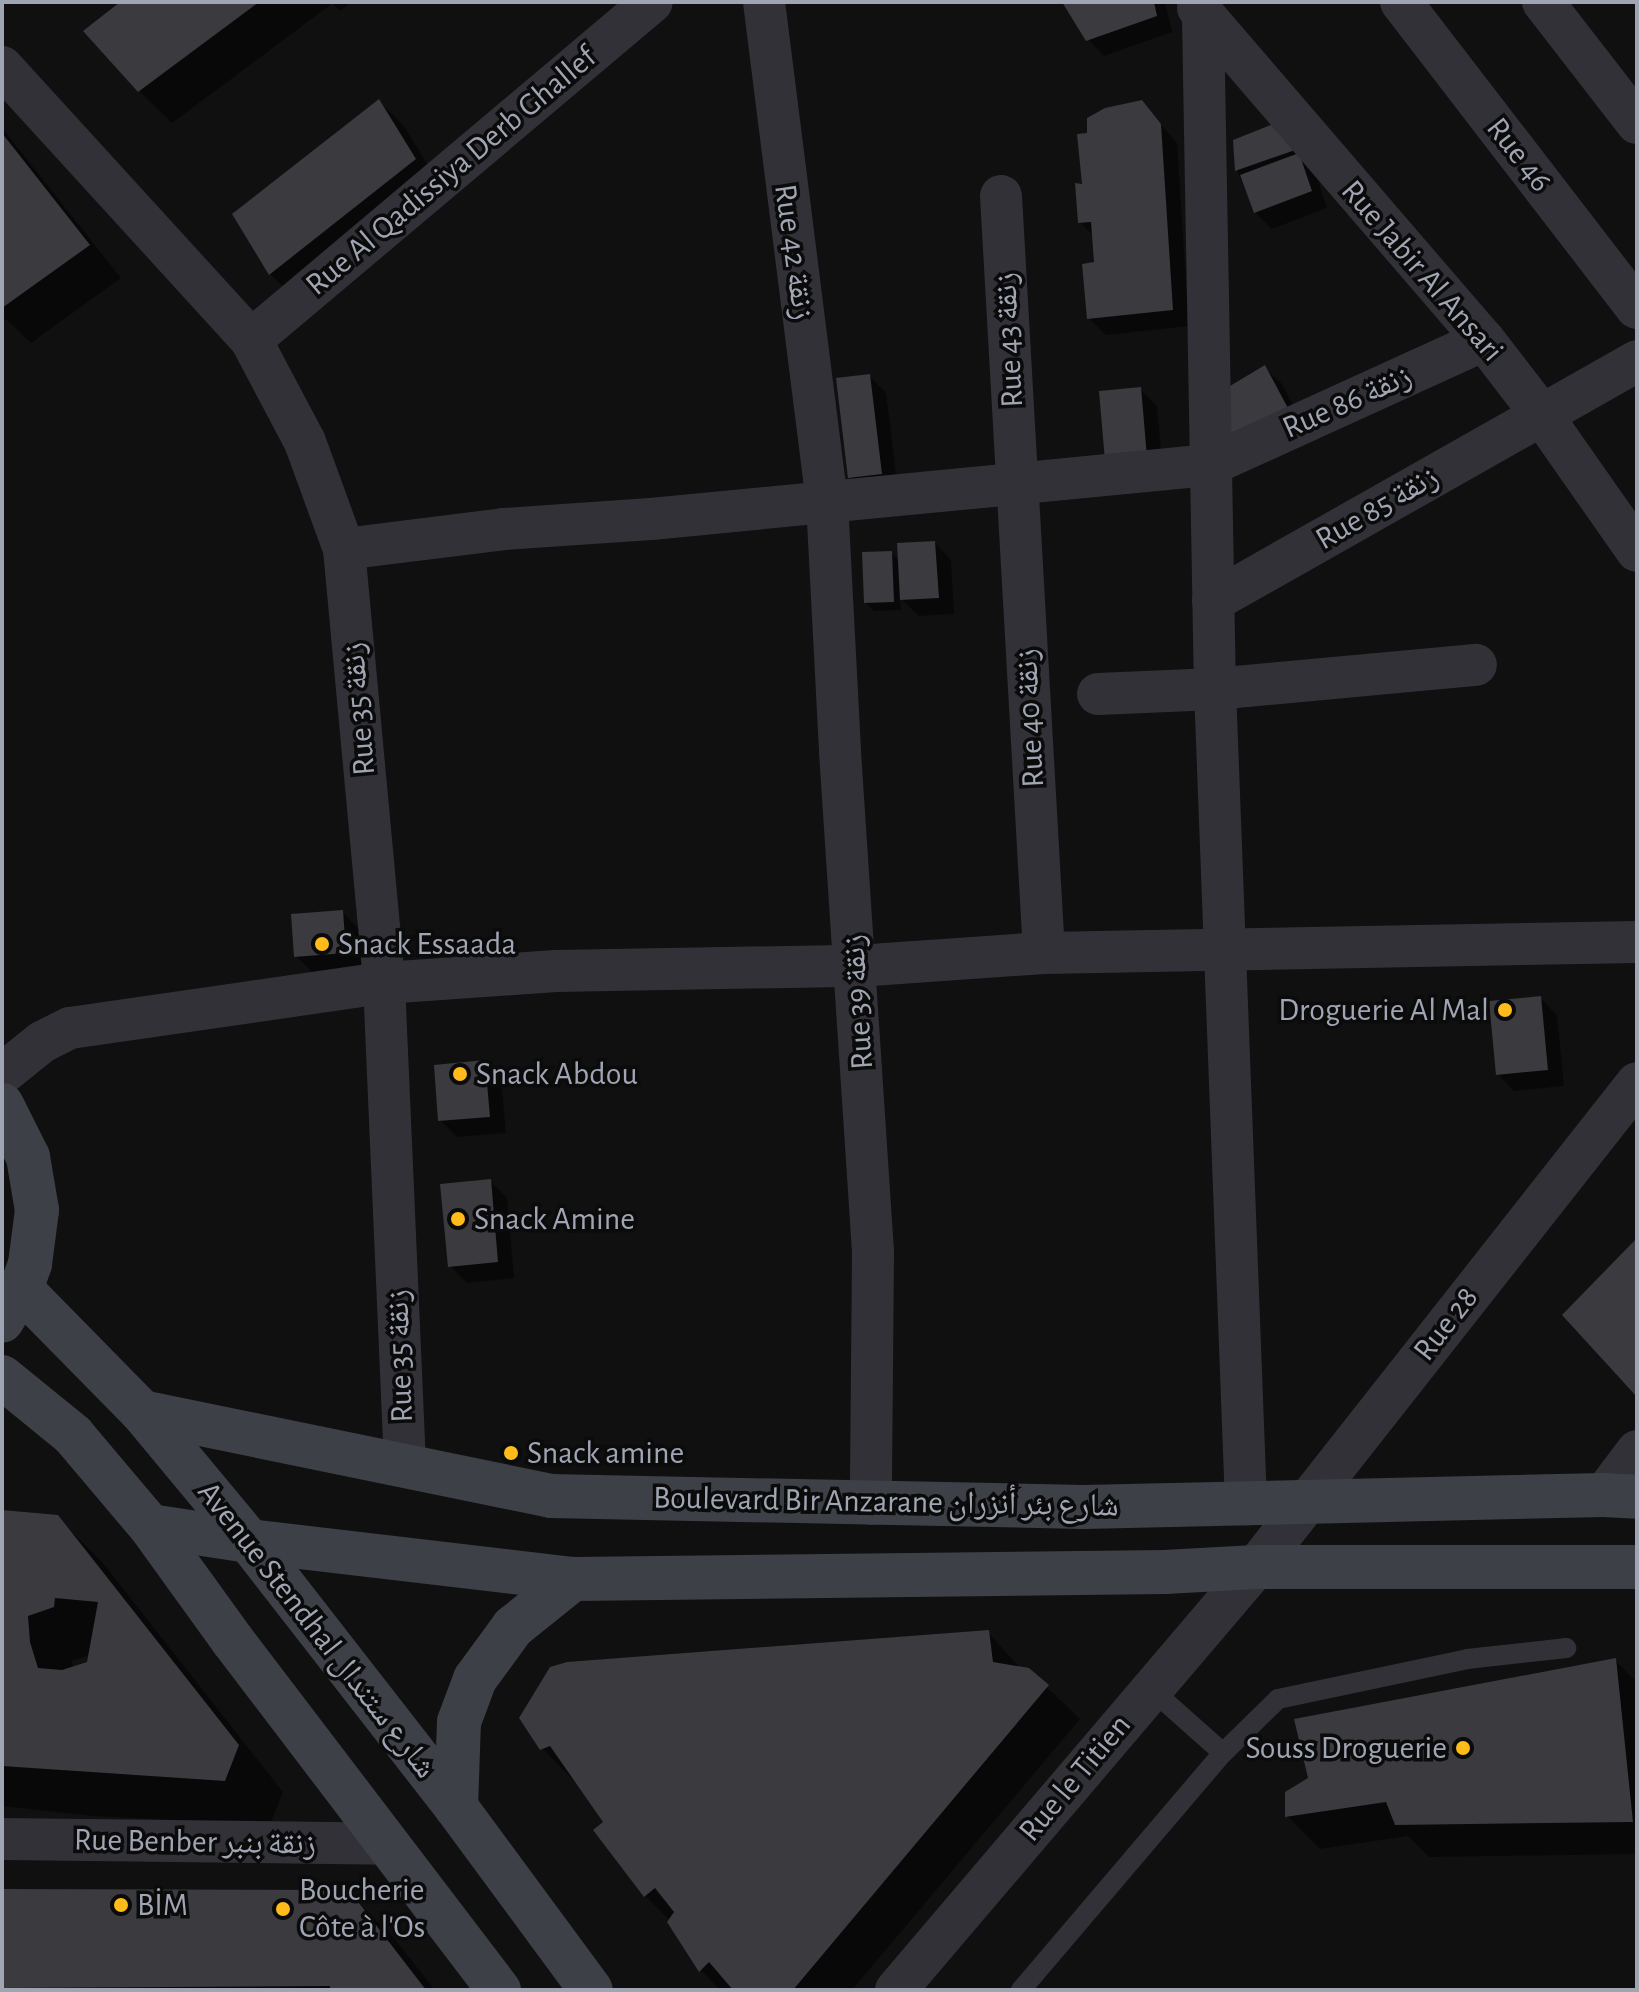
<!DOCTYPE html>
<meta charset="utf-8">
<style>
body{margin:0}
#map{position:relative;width:1639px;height:1992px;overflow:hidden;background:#101011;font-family:"Alegreya Sans","Noto Naskh Arabic",sans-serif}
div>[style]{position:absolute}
.shadow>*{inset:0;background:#0007}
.building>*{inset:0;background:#3a3a3f}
.lane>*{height:20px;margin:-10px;padding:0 10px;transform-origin:10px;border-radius:10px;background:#313137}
.street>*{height:42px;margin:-21px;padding:0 21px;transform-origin:21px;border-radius:21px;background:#313137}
.secondary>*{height:44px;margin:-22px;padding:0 22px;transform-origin:22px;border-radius:22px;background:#3e4047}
.dots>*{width:22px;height:22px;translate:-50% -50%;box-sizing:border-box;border:4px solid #0b0b0c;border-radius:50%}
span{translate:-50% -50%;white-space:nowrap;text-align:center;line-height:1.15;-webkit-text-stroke:7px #0b0b0c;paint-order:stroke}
.street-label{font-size:32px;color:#a0a5b3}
.poi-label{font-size:32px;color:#a0a5b3}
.left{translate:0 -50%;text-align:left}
.right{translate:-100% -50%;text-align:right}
.frame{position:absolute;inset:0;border:4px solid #a0a5b3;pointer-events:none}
</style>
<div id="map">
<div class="shadow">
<div style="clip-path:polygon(123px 2px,352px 2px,340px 11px,333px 3px,172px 123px,139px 91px)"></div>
<div style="clip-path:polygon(1065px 2px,1165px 2px,1172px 32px,1104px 56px,1088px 39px)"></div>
<div style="clip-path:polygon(379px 101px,404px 126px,440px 185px,295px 298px,270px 274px)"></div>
<div style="clip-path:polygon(1149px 111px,1177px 143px,1189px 326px,1106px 335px,1089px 318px,1096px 264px,1094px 236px,1080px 222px,1092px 134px)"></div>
<div style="clip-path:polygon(1277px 124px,1315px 172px,1327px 208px,1272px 229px,1255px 212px,1237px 170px)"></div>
<div style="clip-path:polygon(2px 128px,121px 278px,31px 343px,6px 319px,2px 323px)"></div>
<div style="clip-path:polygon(1265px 368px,1282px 384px,1304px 427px,1246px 457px)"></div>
<div style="clip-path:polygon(869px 376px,886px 393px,898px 490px,867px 494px,850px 477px)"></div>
<div style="clip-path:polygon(1140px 389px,1157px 406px,1163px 473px,1124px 477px)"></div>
<div style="clip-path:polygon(935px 543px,951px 560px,954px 614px,919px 616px,900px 598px,901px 610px,874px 611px,866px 603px,891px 553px,900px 561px)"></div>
<div style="clip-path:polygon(342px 912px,359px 929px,362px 969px,312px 972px,296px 956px)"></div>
<div style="clip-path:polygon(1540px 998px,1557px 1015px,1564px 1086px,1514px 1091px,1498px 1074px)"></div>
<div style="clip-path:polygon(484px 1062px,501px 1079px,506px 1133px,457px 1137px,440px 1120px)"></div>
<div style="clip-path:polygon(490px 1181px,507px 1198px,514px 1278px,467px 1283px,450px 1266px)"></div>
<div style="clip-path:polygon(evenodd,2px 1512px,57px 1517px,103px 1563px,283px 1792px,270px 1825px,93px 1816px,2px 1806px,2px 1512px,90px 1655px,89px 1663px,73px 1668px,72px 1661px,90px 1655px)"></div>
<div style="clip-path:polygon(988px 1632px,1021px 1669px,1029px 1670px,1080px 1719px,852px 1990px,720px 1990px,701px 1970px,670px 1921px,645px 1896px,606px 1823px,574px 1781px,542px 1748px,522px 1718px)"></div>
<div style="clip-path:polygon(1615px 1660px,1637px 1682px,1637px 1854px,1429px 1857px,1408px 1836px,1320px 1849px,1287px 1816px)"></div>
<div style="clip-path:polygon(2px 1891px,348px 1892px,393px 1937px,435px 1990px,2px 1990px)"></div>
</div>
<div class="building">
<div style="clip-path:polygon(120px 2px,259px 2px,138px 92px,83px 31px)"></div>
<div style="clip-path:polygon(1062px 2px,1154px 2px,1157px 16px,1086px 41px)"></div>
<div style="clip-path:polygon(379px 99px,416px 159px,269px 275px,232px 214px)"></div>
<div style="clip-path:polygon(1142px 100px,1161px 124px,1173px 310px,1087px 319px,1082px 264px,1094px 262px,1091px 222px,1078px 223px,1075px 183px,1082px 184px,1077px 134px,1087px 133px,1087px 118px,1105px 108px)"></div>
<div style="clip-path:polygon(1278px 122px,1298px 149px,1235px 171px,1233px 140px)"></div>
<div style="clip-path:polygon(2px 133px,90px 245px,2px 308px)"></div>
<div style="clip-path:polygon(1299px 153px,1312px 191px,1254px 213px,1240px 175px)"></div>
<div style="clip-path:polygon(1265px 365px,1289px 410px,1228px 441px,1230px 386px)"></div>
<div style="clip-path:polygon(870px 374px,882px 474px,848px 478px,836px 378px)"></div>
<div style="clip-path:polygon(1141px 387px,1147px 457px,1105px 461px,1099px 391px)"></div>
<div style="clip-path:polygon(935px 541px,939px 598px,900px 600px,897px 543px)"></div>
<div style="clip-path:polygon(892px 551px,894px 602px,864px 603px,862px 552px)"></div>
<div style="clip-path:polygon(343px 910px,346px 953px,294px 957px,291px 914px)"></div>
<div style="clip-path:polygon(1541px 996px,1548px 1070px,1496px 1075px,1489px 1001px)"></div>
<div style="clip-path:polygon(485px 1060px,490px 1117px,438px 1121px,434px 1065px)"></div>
<div style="clip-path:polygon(491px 1179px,498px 1262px,448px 1267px,440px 1184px)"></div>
<div style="clip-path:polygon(1637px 1238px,1637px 1397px,1562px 1315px)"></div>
<div style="clip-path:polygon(evenodd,2px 1510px,58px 1515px,239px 1745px,225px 1781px,2px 1766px,2px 1510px,55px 1598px,98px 1602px,87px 1662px,62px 1670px,38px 1668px,30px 1642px,28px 1616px,54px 1607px,55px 1598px)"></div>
<div style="clip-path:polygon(989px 1630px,993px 1662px,1029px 1668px,1049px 1685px,793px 1990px,733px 1990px,709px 1962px,699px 1972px,667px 1922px,674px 1912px,655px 1888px,644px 1897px,593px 1830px,603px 1822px,550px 1746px,540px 1750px,519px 1718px,550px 1667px,567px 1662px)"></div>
<div style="clip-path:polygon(1616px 1658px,1633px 1822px,1395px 1825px,1386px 1802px,1285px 1817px,1285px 1792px,1308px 1778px,1294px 1719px)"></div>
<div style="clip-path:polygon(2px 1889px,349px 1890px,426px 1990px,330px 1990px,330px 1986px,2px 1988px)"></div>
</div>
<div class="lane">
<div style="left:1151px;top:1689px;width:96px;rotate:41.6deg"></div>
<div style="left:1021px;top:1990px;width:311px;rotate:-49.6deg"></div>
<div style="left:1223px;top:1753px;width:77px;rotate:-44.5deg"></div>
<div style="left:1278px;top:1699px;width:193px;rotate:-11.9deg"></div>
<div style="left:1467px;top:1659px;width:100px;rotate:-6.3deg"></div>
</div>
<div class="street">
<div style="left:764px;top:2px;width:504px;rotate:82.82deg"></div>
<div style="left:827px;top:502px;width:250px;rotate:87deg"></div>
<div style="left:840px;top:752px;width:501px;rotate:86.22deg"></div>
<div style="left:873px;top:1252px;width:252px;rotate:90.5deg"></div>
<div style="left:1401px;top:2px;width:386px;rotate:52.4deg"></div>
<div style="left:1543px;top:2px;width:153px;rotate:52.2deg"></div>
<div style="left:1198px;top:8px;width:438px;rotate:49.3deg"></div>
<div style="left:1484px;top:340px;width:93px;rotate:52.4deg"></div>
<div style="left:1541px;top:414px;width:167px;rotate:55deg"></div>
<div style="left:1203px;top:18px;width:671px;rotate:88.98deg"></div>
<div style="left:1215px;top:689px;width:816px;rotate:87.82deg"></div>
<div style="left:2px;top:67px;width:369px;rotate:47.6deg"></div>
<div style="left:251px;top:340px;width:115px;rotate:62.1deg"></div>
<div style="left:305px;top:442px;width:114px;rotate:70deg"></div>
<div style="left:344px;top:549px;width:436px;rotate:84.7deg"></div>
<div style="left:384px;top:983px;width:484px;rotate:87.5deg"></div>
<div style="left:1001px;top:196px;width:758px;rotate:86.75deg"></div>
<div style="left:251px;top:340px;width:524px;rotate:-40.13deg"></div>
<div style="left:344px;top:549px;width:161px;rotate:-7.1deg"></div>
<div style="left:504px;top:529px;width:147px;rotate:-3.9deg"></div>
<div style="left:651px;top:519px;width:562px;rotate:-5.52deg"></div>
<div style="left:1210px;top:465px;width:301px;rotate:-24.5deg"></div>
<div style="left:1213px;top:601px;width:487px;rotate:-29.5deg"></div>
<div style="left:1098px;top:694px;width:117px;rotate:-2.4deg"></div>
<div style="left:1215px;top:689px;width:262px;rotate:-5.3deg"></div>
<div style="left:2px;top:1074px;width:51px;rotate:-38.7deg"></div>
<div style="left:42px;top:1042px;width:31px;rotate:-27deg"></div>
<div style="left:70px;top:1028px;width:317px;rotate:-8.2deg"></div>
<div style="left:384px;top:983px;width:172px;rotate:-4deg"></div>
<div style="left:556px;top:971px;width:301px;rotate:-1deg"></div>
<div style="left:857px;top:966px;width:187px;rotate:-4deg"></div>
<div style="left:1044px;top:953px;width:593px;rotate:-1.06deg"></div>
<div style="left:1604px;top:1495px;width:55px;rotate:-53.1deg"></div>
<div style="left:2px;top:1839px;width:385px;rotate:0.7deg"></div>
<div style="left:896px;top:1990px;width:555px;rotate:-49.6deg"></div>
<div style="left:1256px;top:1567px;width:616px;rotate:-51.79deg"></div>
</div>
<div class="secondary">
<div style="left:2px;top:1105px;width:58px;rotate:63.4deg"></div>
<div style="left:28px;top:1157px;width:54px;rotate:80.4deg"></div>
<div style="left:37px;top:1210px;width:54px;rotate:97.4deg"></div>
<div style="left:30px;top:1264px;width:27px;rotate:110deg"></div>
<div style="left:21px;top:1289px;width:37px;rotate:121deg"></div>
<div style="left:21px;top:1289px;width:173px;rotate:45.5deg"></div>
<div style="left:142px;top:1412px;width:168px;rotate:50.3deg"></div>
<div style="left:249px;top:1541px;width:337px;rotate:52.1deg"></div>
<div style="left:456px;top:1807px;width:227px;rotate:53.6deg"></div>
<div style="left:2px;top:1377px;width:92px;rotate:39.2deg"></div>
<div style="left:73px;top:1435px;width:119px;rotate:49.8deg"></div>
<div style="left:150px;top:1526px;width:142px;rotate:54.2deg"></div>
<div style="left:233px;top:1641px;width:439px;rotate:52.7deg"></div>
<div style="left:142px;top:1412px;width:418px;rotate:11.6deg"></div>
<div style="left:551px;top:1496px;width:532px;rotate:1.18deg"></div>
<div style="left:1083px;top:1507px;width:521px;rotate:-1.32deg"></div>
<div style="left:1604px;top:1495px;width:33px;rotate:3deg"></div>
<div style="left:150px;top:1526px;width:100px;rotate:8.6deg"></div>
<div style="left:249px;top:1541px;width:326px;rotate:6.7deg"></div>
<div style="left:573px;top:1579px;width:592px;rotate:-0.68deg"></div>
<div style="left:1165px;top:1572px;width:91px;rotate:-3.1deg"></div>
<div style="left:1256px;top:1567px;width:381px"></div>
<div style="left:456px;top:1807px;width:85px;rotate:-88deg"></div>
<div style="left:459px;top:1722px;width:46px;rotate:-69.6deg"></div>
<div style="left:475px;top:1679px;width:64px;rotate:-53.8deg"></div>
<div style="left:513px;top:1627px;width:77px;rotate:-38.7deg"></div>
</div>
<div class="dots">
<div style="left:322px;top:944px;background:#ffbb1a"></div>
<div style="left:1505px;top:1010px;background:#ffbb1a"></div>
<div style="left:460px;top:1074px;background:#ffbb1a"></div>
<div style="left:458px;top:1219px;background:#ffbb1a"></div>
<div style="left:511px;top:1453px;background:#ffbb1a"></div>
<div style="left:1463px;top:1748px;background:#ffbb1a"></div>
<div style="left:121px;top:1905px;background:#ffbb1a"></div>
<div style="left:283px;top:1909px;background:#ffbb1a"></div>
</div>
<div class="street-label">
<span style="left:1519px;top:155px;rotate:52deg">Rue 46</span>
<span style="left:451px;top:171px;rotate:-40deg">Rue Al Qadissiya Derb Ghallef</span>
<span style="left:794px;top:252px;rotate:82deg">Rue 42 زنقة</span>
<span style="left:1422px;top:271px;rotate:49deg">Rue Jabir Al Ansari</span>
<span style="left:1009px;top:340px;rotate:-93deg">Rue 43 زنقة</span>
<span style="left:1347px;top:402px;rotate:-24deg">Rue 86 زنقة</span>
<span style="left:1377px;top:508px;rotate:-30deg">Rue 85 زنقة</span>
<span style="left:359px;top:709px;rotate:-95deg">Rue 35 زنقة</span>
<span style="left:1030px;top:718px;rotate:-93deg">Rue 40 زنقة</span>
<span style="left:858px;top:1002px;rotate:-94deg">Rue 39 زنقة</span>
<span style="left:1446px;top:1324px;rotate:-52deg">Rue 28</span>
<span style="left:400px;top:1356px;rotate:-92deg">Rue 35 زنقة</span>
<span style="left:886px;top:1502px;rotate:1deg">Boulevard Bir Anzarane شارع بئر أنزران</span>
<span style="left:317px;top:1630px;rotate:52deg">Avenue Stendhal شارع ستندال</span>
<span style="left:1075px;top:1778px;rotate:-50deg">Rue le Titien</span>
<span style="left:195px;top:1842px;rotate:1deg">Rue Benber زنقة بنبر</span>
</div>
<div class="poi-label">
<span class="left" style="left:338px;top:944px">Snack Essaada</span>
<span class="right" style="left:1489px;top:1010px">Droguerie Al Mal</span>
<span class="left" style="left:476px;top:1074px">Snack Abdou</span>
<span class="left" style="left:474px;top:1219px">Snack Amine</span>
<span class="left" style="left:527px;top:1453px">Snack amine</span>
<span class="right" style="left:1447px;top:1748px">Souss Droguerie</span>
<span class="left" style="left:299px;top:1909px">Boucherie<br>Côte à l'Os</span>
<span class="left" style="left:137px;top:1905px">BİM</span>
</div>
<div class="frame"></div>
</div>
